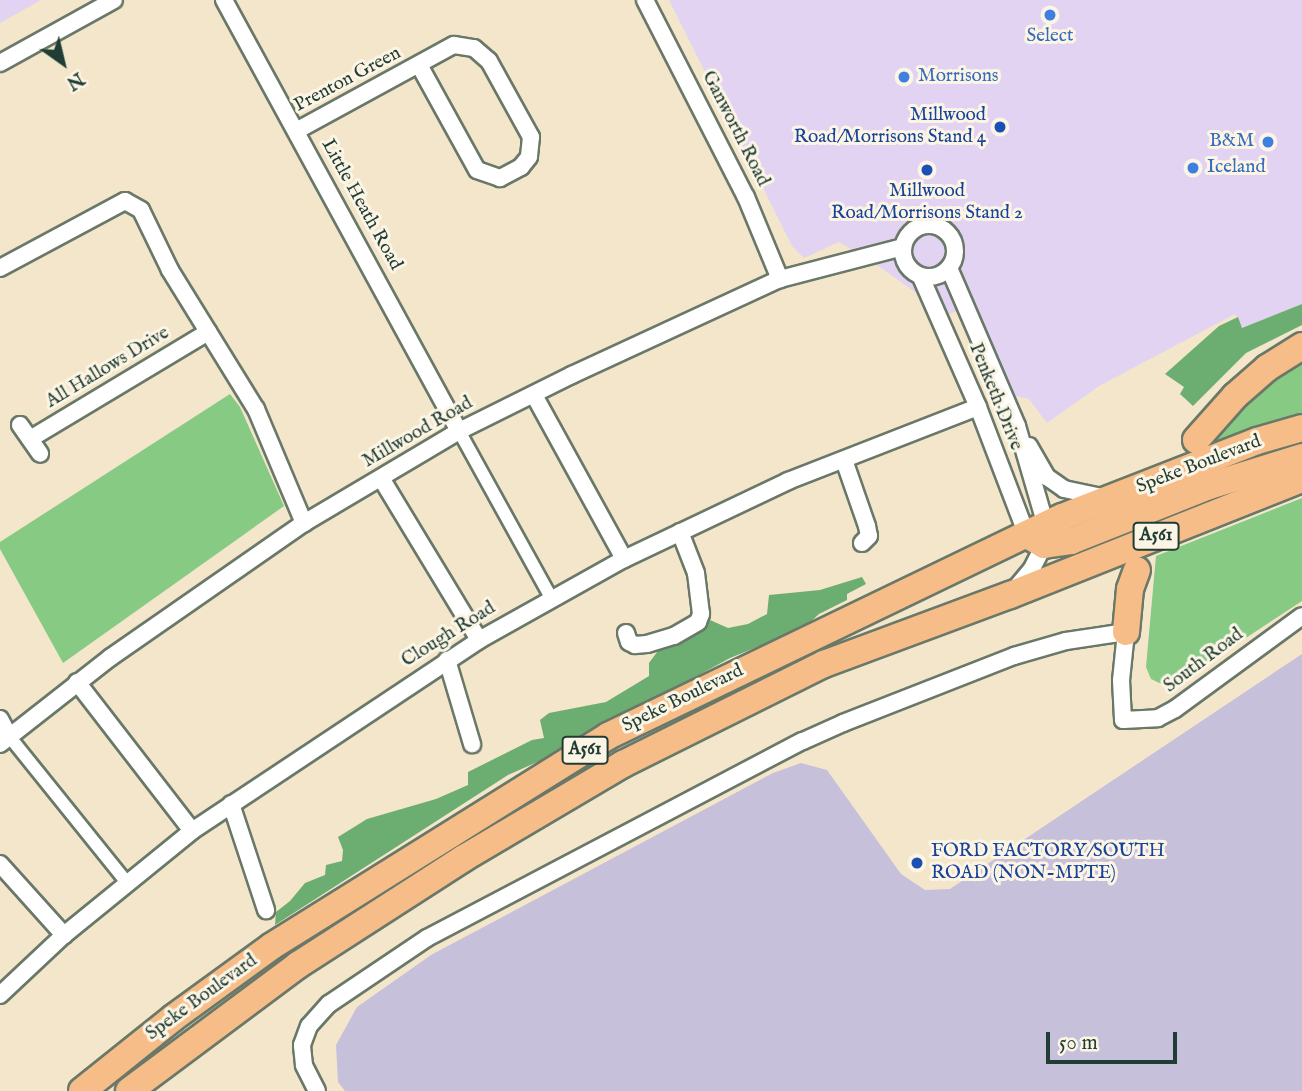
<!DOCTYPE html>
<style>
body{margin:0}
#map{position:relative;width:1302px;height:1091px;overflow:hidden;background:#f3e6ca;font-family:"IM FELL English",serif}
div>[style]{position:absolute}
.built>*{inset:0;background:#e3d3f2}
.industrial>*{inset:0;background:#c6c0da}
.green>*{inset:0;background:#86ca84}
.forest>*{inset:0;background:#6cae72}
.roads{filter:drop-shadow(2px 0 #697868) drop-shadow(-2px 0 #697868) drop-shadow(0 2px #697868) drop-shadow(0 -2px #697868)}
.pedestrian>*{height:12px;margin:-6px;padding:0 6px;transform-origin:6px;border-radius:6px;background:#fff}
.minor>*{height:16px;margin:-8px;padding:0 8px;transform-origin:8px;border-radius:8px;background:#fff}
.minor>.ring{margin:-8px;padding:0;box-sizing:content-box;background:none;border:16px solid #fff;border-radius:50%}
.trunk>*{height:26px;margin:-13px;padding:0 13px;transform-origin:13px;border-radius:13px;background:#f7bd88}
.dots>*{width:19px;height:19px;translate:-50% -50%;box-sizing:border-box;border:4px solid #fcf5e5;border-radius:50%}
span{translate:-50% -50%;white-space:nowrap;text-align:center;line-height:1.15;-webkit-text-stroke:6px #fcf5e5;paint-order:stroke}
.shield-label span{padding:2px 5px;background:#fcf5e5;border:2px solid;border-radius:5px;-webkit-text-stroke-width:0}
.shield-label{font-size:18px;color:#1f3d34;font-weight:700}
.shop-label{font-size:19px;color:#366cbe}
.left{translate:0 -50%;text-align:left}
.right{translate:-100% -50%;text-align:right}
.street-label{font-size:19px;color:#1f3d34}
.transit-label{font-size:19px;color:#164399}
.north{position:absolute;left:28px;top:28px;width:70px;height:70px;-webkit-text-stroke:5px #fcf5e5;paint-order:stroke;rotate:146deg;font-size:19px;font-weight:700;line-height:28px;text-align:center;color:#1f3d34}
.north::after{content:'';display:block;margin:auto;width:24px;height:32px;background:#1f3d34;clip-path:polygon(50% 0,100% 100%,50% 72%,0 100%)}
.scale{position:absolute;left:1046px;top:1032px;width:131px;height:32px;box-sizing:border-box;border:4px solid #1f3d34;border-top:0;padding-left:9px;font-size:21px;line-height:24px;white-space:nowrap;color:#1f3d34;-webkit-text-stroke:5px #fcf5e5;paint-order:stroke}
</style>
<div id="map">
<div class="built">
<div style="clip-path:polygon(0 0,41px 0,0 23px)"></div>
<div style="clip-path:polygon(669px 0,1302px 0,1302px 304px,1242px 328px,1235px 314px,1099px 386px,1047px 423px,1029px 399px,1015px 396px,974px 304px,934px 320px,916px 293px,880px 267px,839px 242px,804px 258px,792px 246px)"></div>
</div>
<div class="industrial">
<div style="clip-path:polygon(1302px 654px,1302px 1091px,345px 1091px,338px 1082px,336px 1045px,357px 1007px,431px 955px,773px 773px,801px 763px,827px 770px,901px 874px,925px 890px,950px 889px)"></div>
</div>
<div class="green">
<div style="clip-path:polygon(1302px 361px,1302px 414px,1206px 446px,1258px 386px)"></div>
<div style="clip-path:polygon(230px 394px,240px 407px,284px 506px,63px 663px,0 549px,0 542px)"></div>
<div style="clip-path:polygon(1302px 498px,1302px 601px,1170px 688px,1151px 679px,1146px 667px,1156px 556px)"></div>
</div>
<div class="forest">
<div style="clip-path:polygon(1302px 304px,1302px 325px,1246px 353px,1193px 406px,1180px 394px,1184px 387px,1165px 374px,1219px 326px,1238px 317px,1242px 328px)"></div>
<div style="clip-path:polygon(862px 577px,866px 584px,847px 594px,847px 600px,819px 614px,804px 628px,730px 658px,553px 755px,508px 775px,275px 925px,276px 912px,290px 901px,305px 883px,325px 875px,326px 865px,342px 861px,343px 850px,338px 837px,367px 819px,436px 799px,468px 785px,468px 772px,532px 740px,544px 738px,540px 720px,549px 713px,606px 702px,649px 676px,649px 663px,663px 644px,701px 631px,710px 620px,728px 628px,748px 624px,767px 614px,769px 595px,820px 590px)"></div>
</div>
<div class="roads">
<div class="pedestrian">
<div style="left:459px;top:431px;width:191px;rotate:61.1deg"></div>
<div style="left:9px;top:736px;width:190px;rotate:51.2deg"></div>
</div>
<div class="minor">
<div style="left:224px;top:0;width:491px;rotate:61.4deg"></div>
<div style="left:645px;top:0;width:221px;rotate:62.9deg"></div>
<div style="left:746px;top:197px;width:89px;rotate:67.5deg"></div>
<div style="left:0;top:63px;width:130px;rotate:-28.9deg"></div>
<div style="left:296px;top:131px;width:180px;rotate:-28.6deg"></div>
<div style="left:454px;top:45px;width:20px;rotate:9deg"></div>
<div style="left:474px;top:48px;width:20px;rotate:41deg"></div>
<div style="left:489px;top:61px;width:87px;rotate:61.1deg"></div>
<div style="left:531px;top:137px;width:20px;rotate:96deg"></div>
<div style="left:529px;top:157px;width:13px;rotate:129deg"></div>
<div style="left:521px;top:167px;width:24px;rotate:152deg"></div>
<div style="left:500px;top:178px;width:24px;rotate:-161deg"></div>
<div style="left:477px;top:170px;width:120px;rotate:-118.9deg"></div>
<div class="ring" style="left:903px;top:225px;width:36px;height:36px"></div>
<div style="left:0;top:268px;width:142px;rotate:-28.2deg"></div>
<div style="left:125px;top:201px;width:18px;rotate:29deg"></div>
<div style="left:141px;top:210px;width:67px;rotate:64.2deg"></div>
<div style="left:170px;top:270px;width:163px;rotate:58.3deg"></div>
<div style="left:256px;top:409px;width:124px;rotate:67.2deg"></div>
<div style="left:949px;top:268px;width:172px;rotate:66.7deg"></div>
<div style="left:1017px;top:426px;width:104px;rotate:73.8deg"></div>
<div style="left:1046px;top:526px;width:19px;rotate:96deg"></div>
<div style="left:1044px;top:545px;width:28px;rotate:117deg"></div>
<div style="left:1031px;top:570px;width:25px;rotate:130deg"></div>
<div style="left:921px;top:277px;width:142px;rotate:66.3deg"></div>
<div style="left:978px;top:407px;width:137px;rotate:69.1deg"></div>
<div style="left:534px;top:395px;width:187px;rotate:61.2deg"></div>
<div style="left:20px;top:425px;width:35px;rotate:55deg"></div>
<div style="left:30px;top:439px;width:208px;rotate:-31deg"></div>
<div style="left:1029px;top:446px;width:36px;rotate:60deg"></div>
<div style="left:1047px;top:477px;width:21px;rotate:35deg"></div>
<div style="left:1064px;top:489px;width:40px;rotate:12deg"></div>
<div style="left:844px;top:460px;width:70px;rotate:70.8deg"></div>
<div style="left:867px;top:526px;width:10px;rotate:79deg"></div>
<div style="left:869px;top:536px;width:10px;rotate:135deg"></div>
<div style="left:381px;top:478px;width:189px;rotate:58.8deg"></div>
<div style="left:626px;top:633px;width:9px;rotate:72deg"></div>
<div style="left:629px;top:642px;width:7px;rotate:27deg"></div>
<div style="left:635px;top:645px;width:12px;rotate:-5deg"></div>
<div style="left:647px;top:644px;width:28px;rotate:-17deg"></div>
<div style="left:674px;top:636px;width:28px;rotate:-30deg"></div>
<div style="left:698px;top:622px;width:9px;rotate:-69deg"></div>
<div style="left:701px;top:614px;width:41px;rotate:-97deg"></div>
<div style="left:696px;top:573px;width:44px;rotate:-111.3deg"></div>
<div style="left:447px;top:660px;width:88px;rotate:73.4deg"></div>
<div style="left:77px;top:682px;width:188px;rotate:52.3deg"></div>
<div style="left:0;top:719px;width:19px;rotate:62deg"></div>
<div style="left:0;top:744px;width:141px;rotate:-38.1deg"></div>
<div style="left:111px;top:657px;width:235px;rotate:-34.8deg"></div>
<div style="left:304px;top:523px;width:180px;rotate:-30.7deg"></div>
<div style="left:459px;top:431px;width:126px;rotate:-26.4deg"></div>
<div style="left:572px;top:375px;width:229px;rotate:-24.8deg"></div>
<div style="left:780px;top:279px;width:127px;rotate:-14.6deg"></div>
<div style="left:231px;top:804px;width:112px;rotate:71.7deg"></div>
<div style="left:0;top:864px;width:96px;rotate:48deg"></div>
<div style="left:0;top:995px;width:88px;rotate:-43.2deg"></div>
<div style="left:64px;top:935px;width:165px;rotate:-39.1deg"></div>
<div style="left:192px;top:831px;width:345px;rotate:-33.6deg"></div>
<div style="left:479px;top:640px;width:166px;rotate:-29.2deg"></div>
<div style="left:624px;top:559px;width:182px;rotate:-25.4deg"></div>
<div style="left:788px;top:481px;width:204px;rotate:-21.3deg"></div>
<div style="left:317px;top:1091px;width:29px;rotate:-117deg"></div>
<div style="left:304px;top:1065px;width:20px;rotate:-96deg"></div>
<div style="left:302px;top:1045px;width:20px;rotate:-70deg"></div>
<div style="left:309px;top:1026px;width:30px;rotate:-48deg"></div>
<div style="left:329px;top:1004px;width:118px;rotate:-34deg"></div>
<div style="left:427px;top:938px;width:424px;rotate:-27.7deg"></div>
<div style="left:803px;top:741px;width:44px;rotate:-24.2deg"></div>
<div style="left:843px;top:723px;width:184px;rotate:-21.4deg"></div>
<div style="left:1014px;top:656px;width:54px;rotate:-16.1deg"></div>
<div style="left:1066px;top:641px;width:61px;rotate:-8.5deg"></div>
<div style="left:1126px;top:632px;width:48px;rotate:95.9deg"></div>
<div style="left:1121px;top:680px;width:40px;rotate:87.1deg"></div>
<div style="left:1123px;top:720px;width:35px;rotate:-3deg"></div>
<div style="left:1158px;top:718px;width:19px;rotate:-28deg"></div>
<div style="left:1175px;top:709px;width:157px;rotate:-36.2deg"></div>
</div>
<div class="trunk">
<div style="left:1196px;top:440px;width:59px;rotate:-48.4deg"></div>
<div style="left:1235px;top:396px;width:43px;rotate:-41.2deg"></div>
<div style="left:1267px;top:368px;width:41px;rotate:-32.2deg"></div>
<div style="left:1027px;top:535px;width:20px;rotate:30deg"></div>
<div style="left:1044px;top:545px;width:27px;rotate:-8deg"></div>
<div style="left:1071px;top:541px;width:149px;rotate:-21.7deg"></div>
<div style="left:1209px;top:486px;width:97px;rotate:-17.3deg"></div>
<div style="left:1126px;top:632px;width:43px;rotate:-84.7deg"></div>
<div style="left:1130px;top:589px;width:20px;rotate:-70deg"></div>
<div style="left:82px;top:1091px;width:117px;rotate:-38.7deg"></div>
<div style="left:173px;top:1018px;width:122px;rotate:-36deg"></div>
<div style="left:272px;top:946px;width:396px;rotate:-32deg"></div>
<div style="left:608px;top:736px;width:504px;rotate:-25.75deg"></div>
<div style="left:1062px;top:517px;width:209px;rotate:-21.3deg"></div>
<div style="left:1257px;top:441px;width:47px;rotate:-16.1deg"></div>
<div style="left:129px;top:1091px;width:211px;rotate:-36.7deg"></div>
<div style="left:298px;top:965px;width:197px;rotate:-32.8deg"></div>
<div style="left:464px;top:858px;width:185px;rotate:-30.6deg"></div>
<div style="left:623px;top:764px;width:225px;rotate:-26.5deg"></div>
<div style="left:824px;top:664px;width:198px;rotate:-20.4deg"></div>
<div style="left:1010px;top:595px;width:314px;rotate:-21.7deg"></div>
</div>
</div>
<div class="dots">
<div style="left:1050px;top:15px;background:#3f7fe0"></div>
<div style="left:904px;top:77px;background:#3f7fe0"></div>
<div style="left:1000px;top:127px;background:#1a4fb4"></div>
<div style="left:1268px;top:142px;background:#3f7fe0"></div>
<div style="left:1193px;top:168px;background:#3f7fe0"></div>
<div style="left:927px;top:170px;background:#1a4fb4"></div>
<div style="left:917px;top:863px;background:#1a4fb4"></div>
</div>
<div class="shield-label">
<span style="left:1156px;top:536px">A561</span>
<span style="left:585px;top:750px">A561</span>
</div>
<div class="shop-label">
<span style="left:1050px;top:37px">Select</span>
<span class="left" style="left:918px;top:77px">Morrisons</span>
<span class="right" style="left:1254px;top:142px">B&amp;M</span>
<span class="left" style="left:1207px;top:168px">Iceland</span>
</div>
<div class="street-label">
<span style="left:348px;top:80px;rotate:-28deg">Prenton Green</span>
<span style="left:735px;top:129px;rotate:63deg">Ganworth Road</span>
<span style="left:361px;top:205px;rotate:61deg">Little Heath Road</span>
<span style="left:108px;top:368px;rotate:-31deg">All Hallows Drive</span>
<span style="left:995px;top:397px;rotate:68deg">Penketh Drive</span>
<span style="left:418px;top:433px;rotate:-30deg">Millwood Road</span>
<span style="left:1199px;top:465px;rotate:-21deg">Speke Boulevard</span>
<span style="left:449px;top:635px;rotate:-32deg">Clough Road</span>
<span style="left:1204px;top:661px;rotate:-37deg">South Road</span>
<span style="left:683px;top:699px;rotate:-26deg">Speke Boulevard</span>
<span style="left:202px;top:998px;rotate:-36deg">Speke Boulevard</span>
</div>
<div class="transit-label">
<span class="right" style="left:986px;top:127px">Millwood<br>Road/Morrisons Stand 4</span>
<span style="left:927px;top:203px">Millwood<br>Road/Morrisons Stand 2</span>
<span class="left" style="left:931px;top:863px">FORD FACTORY/SOUTH<br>ROAD (NON-MPTE)</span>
</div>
<div class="north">N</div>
<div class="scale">50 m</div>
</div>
